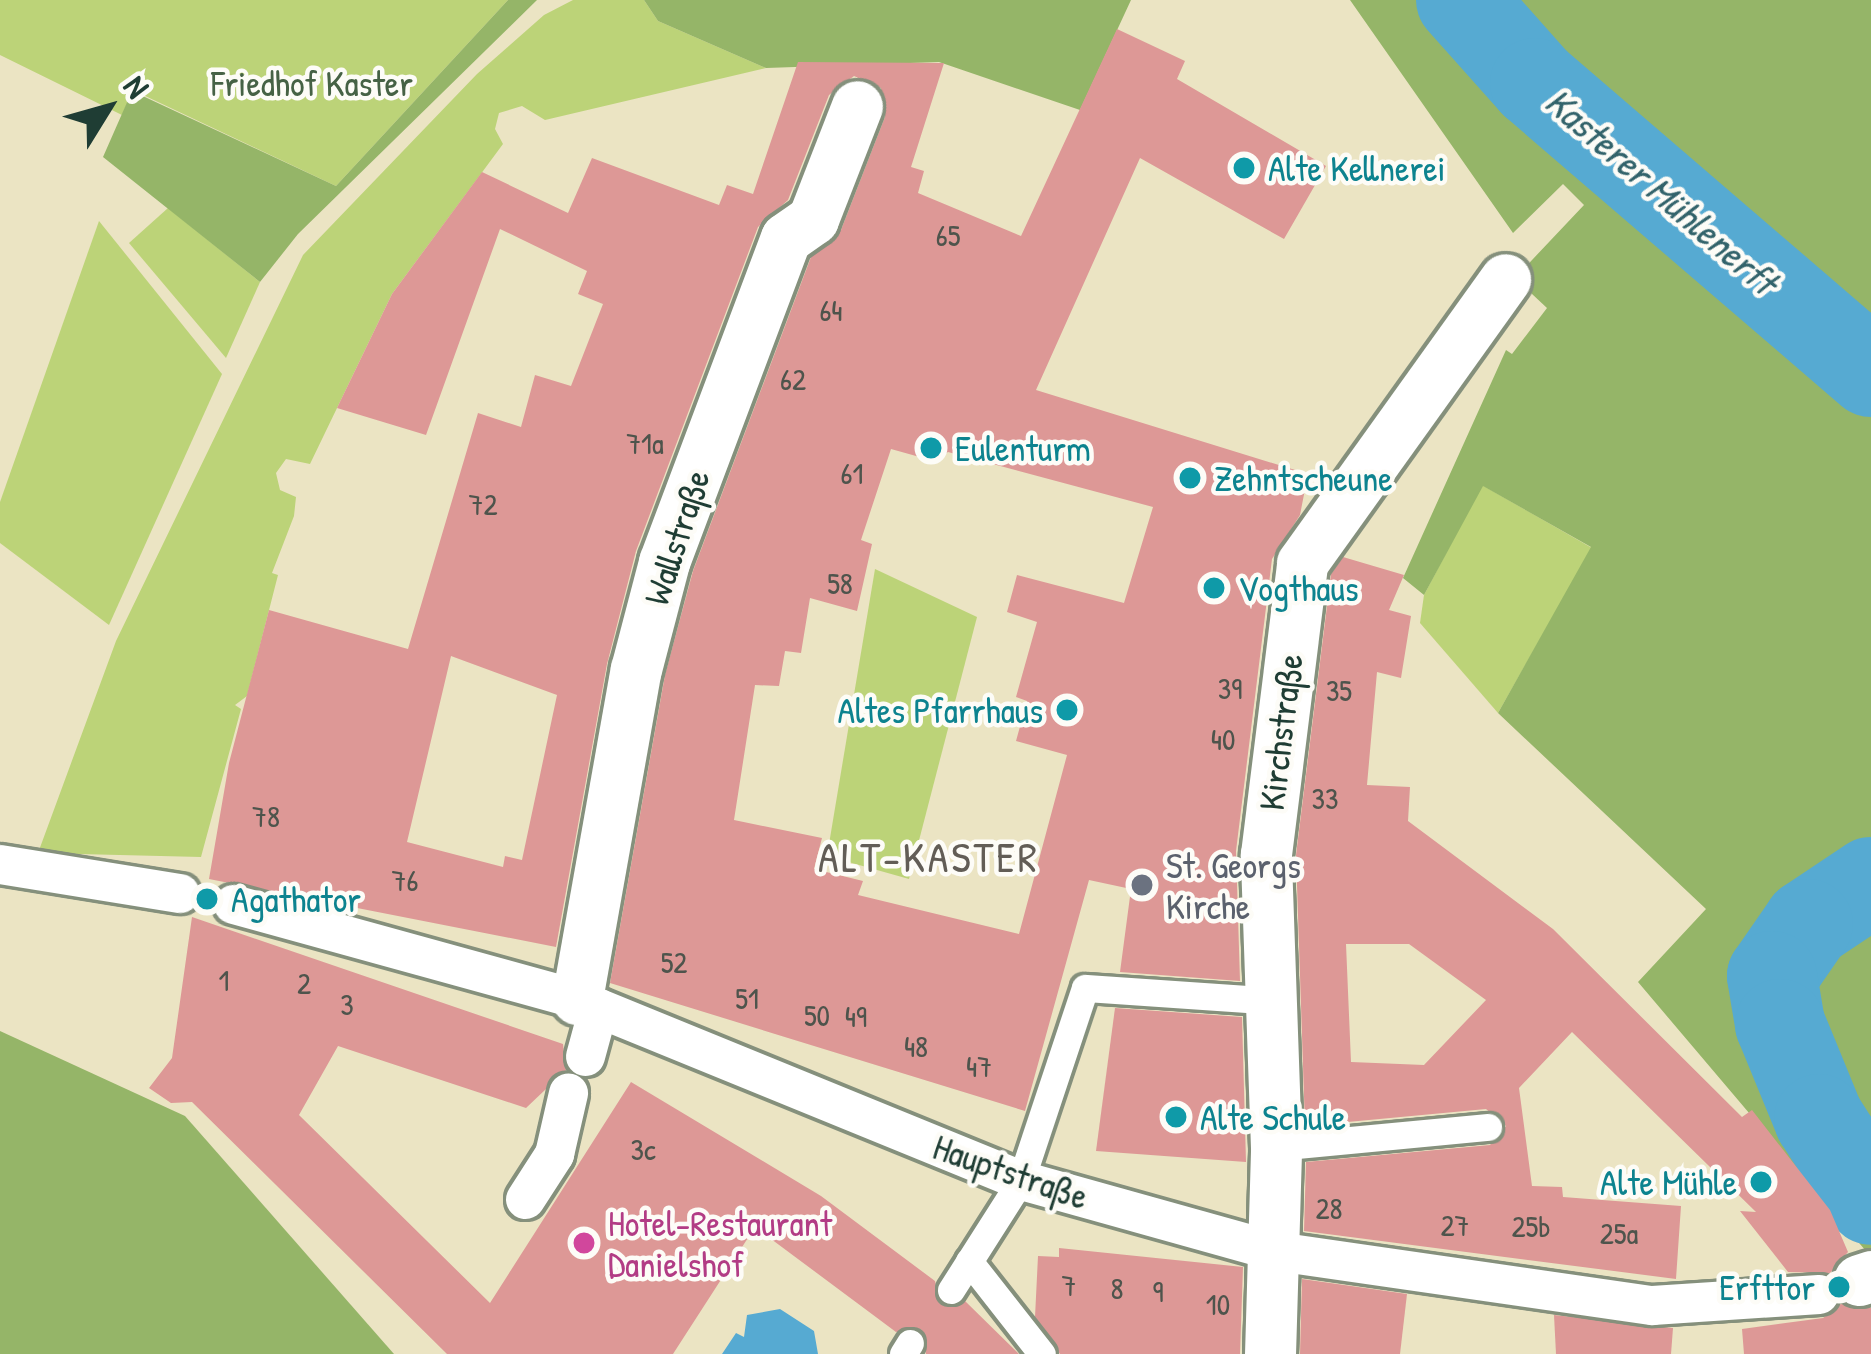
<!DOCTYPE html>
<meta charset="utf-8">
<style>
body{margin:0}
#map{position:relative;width:1871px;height:1354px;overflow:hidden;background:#ebe4c3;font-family:"Patrick Hand",sans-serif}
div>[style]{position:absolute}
.green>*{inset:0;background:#bcd378}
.forest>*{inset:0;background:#95b568}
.water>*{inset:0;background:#56aad2}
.river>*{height:90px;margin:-45px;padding:0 45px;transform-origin:45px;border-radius:45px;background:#56aad2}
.building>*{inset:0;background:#dd9896}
.roads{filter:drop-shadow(3px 0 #85907c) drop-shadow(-3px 0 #85907c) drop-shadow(0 3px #85907c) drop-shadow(0 -3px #85907c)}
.service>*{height:27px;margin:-13.5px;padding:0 13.5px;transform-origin:13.5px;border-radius:13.5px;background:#fff}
.pedestrian>*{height:39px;margin:-19.5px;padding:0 19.5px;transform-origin:19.5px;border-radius:19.5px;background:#fff}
.minor>*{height:51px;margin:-25.5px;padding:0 25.5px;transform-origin:25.5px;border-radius:25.5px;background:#fff}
.dots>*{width:33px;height:33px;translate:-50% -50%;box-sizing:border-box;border:6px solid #fdfcf7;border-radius:50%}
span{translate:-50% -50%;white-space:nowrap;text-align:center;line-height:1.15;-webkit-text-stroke:9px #fdfcf7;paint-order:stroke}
.number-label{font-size:30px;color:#4e544c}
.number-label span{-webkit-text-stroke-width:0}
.park-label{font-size:36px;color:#466245}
.culture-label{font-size:36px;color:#0d838f}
.left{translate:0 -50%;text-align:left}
.right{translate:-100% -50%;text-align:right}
.street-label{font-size:36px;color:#1f3d34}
.worship-label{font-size:36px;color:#5b616d}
.hotel-label{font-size:36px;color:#b23c85}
.water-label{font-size:39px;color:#32636b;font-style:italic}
.quarter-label{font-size:42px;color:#625d56;letter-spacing:3px}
.north{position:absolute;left:48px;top:48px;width:120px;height:120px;-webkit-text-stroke:9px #fdfcf7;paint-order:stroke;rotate:53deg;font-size:33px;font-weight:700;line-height:48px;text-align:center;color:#1f3d34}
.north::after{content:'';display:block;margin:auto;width:42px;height:54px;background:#1f3d34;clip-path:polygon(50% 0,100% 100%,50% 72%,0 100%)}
</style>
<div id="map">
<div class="green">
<div style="clip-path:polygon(0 0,508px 0,336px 186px,141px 94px,132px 92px,122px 115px,0 55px)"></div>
<div style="clip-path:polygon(573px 0,644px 0,658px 21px,766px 68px,545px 120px,522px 106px,499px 113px,495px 129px,503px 144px,392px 294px,310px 464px,286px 459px,276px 473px,280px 490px,296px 497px,294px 516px,272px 573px,278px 575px,247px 696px,235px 705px,241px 709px,201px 857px,38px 853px,116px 641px,303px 255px,477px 74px,544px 15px)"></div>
<div style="clip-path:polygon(168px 208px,260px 282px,226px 358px,129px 243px)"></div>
<div style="clip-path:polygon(99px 221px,222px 374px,109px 625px,0 543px,0 502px)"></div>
<div style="clip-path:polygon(1482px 485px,1592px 548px,1498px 713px,1420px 623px,1424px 595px)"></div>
<div style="clip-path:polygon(875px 569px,977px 617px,909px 879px,827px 856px)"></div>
</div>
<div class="forest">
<div style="clip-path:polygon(508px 0,537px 0,298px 234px,260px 282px,103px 157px,132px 91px,336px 186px)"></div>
<div style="clip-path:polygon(644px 0,1131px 0,1080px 110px,939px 62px,766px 68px,658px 21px)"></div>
<div style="clip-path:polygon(1350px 0,1871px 0,1871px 1257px,1638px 982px,1706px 909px,1498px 713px,1591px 547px,1483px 486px,1424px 595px,1403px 578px,1506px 350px,1512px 354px,1547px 308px,1515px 278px,1584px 205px,1563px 184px,1513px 233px)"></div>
<div style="clip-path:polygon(0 1031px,185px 1116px,394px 1354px,0 1354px)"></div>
</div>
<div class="water">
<div style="clip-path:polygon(780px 1309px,814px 1331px,818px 1354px,722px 1354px,736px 1333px,744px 1337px,747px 1315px)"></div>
</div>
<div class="river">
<div style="left:1461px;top:0;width:111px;rotate:48.3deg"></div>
<div style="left:1535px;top:83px;width:443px;rotate:40.7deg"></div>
<div style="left:1871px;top:882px;width:76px;rotate:146.3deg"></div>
<div style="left:1808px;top:924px;width:63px;rotate:124.7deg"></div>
<div style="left:1772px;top:976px;width:49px;rotate:80.5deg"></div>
<div style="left:1780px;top:1024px;width:103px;rotate:67.7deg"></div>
<div style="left:1819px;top:1119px;width:96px;rotate:57.3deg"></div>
</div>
<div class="building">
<div style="clip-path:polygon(evenodd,1117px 29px,1185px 61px,1177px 79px,1326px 166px,1284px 239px,1140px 158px,1036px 390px,1308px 474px,1300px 515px,1272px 559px,1236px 851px,1240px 981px,1120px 972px,1131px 889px,1089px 880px,1025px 1111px,610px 983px,665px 675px,693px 571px,811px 257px,841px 230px,885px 117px,881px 88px,854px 76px,829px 95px,788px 200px,758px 227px,636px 551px,607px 664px,556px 947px,209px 879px,229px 763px,269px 610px,408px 649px,478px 413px,521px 427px,535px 375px,571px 386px,603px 304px,578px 294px,587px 271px,500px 229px,426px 435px,337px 408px,392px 294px,482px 172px,568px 213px,592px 158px,719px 205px,727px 185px,753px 194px,798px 62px,944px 63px,911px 167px,924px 171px,918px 193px,1021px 236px,1117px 29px,891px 449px,934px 461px,948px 452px,1153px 507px,1124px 603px,1017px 575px,1007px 612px,1037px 622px,1016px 697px,1027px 701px,1016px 741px,1067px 755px,1019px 934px,858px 895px,863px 881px,814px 869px,822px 838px,734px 820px,755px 685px,779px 686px,785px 651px,801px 653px,810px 598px,857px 611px,872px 544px,861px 540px,891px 449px,1117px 29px,451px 656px,557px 695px,522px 860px,505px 856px,503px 867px,407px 842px,451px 656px)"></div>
<div style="clip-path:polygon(evenodd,1343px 557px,1404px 575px,1389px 610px,1411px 616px,1401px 678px,1377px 672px,1367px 785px,1410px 787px,1408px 821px,1553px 929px,1742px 1117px,1752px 1110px,1830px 1210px,1848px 1252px,1830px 1273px,1788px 1272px,1740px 1211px,1756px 1212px,1572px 1032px,1519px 1088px,1532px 1186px,1562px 1187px,1563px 1197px,1681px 1206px,1676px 1279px,1304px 1231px,1306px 1162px,1490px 1145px,1506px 1126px,1486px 1109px,1305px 1126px,1296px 855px,1331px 574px,1343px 557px,1346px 944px,1409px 944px,1486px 1000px,1424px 1065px,1351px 1062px,1346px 944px)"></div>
<div style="clip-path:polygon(192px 917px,563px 1044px,566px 1070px,526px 1108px,338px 1046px,299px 1115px,490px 1303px,631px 1082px,821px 1196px,935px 1281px,940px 1304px,965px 1301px,1019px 1354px,926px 1354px,921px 1329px,896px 1332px,755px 1227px,673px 1354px,447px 1354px,192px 1102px,171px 1103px,149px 1088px,172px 1058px)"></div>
<div style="clip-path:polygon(1115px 1008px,1242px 1017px,1246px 1162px,1096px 1151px)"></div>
<div style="clip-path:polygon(1059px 1248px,1243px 1267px,1240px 1354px,1060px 1354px,1035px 1317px,1038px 1256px,1059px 1257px)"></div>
<div style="clip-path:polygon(1302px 1279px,1407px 1294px,1400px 1354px,1300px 1354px)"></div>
<div style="clip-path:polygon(1841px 1304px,1871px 1308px,1871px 1354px,1744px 1354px,1742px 1329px,1823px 1318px)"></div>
<div style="clip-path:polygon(1554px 1315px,1673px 1328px,1671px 1354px,1556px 1354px)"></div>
</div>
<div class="roads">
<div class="service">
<div style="left:1276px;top:1147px;width:213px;rotate:-5.4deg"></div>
<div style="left:969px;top:1261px;width:118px;rotate:51.9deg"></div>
<div style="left:951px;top:1290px;width:130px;rotate:-57.5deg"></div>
<div style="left:1021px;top:1180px;width:202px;rotate:-71.6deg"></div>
<div style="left:1085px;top:988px;width:189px;rotate:3.9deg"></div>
<div style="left:903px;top:1354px;width:13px;rotate:-58deg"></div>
</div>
<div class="pedestrian">
<div style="left:0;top:864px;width:182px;rotate:9.2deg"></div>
<div style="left:233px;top:904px;width:357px;rotate:15.4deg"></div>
<div style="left:577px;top:999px;width:479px;rotate:22.2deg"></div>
<div style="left:1021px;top:1180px;width:265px;rotate:15.6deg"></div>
<div style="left:1276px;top:1251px;width:380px;rotate:8.2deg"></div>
<div style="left:1652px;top:1305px;width:167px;rotate:-3.8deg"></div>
<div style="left:585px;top:1056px;width:50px;rotate:-74.8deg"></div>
<div style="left:525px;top:1199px;width:54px;rotate:-57.2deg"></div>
<div style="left:554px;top:1154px;width:63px;rotate:-77.1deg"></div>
</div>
<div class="minor">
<div style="left:577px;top:999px;width:335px;rotate:-79.9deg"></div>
<div style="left:636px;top:669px;width:111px;rotate:-75.3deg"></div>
<div style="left:664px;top:562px;width:346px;rotate:-69.4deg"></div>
<div style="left:786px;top:238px;width:33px;rotate:-35deg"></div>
<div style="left:813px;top:219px;width:121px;rotate:-68.7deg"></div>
<div style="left:1859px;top:1280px;width:13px;rotate:-18deg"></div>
<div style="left:1270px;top:1354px;width:207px;rotate:-88.3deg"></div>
<div style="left:1276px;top:1147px;width:293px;rotate:-92deg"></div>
<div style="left:1266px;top:854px;width:293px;rotate:-82.9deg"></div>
<div style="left:1302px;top:563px;width:349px;rotate:-54.4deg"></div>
</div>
</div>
<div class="dots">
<div style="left:1244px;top:168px;background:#0f9aa8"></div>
<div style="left:931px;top:448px;background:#0f9aa8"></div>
<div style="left:1190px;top:478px;background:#0f9aa8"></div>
<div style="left:1214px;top:588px;background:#0f9aa8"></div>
<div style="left:1067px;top:710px;background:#0f9aa8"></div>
<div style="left:1142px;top:885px;background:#6b7280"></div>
<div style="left:207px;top:899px;background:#0f9aa8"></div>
<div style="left:1176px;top:1117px;background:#0f9aa8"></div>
<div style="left:1761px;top:1182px;background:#0f9aa8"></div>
<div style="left:584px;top:1243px;background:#d1479c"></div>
<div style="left:1839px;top:1287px;background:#0f9aa8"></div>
</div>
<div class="number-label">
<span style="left:948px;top:235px">65</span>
<span style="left:831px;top:310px">64</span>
<span style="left:793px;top:379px">62</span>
<span style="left:645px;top:443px">71a</span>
<span style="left:852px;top:473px">61</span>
<span style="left:483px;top:504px">72</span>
<span style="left:840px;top:583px">58</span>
<span style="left:1230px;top:688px">39</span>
<span style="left:1339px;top:690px">35</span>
<span style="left:1223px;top:739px">40</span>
<span style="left:1325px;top:798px">33</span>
<span style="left:266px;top:816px">78</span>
<span style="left:405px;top:880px">76</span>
<span style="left:674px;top:962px">52</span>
<span style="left:224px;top:980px">1</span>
<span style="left:304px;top:983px">2</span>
<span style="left:747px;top:998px">51</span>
<span style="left:347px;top:1004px">3</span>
<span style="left:817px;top:1015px">50</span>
<span style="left:856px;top:1016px">49</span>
<span style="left:916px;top:1046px">48</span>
<span style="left:979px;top:1066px">47</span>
<span style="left:643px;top:1149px">3c</span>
<span style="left:1329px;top:1208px">28</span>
<span style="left:1455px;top:1225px">27</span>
<span style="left:1531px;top:1226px">25b</span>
<span style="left:1619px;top:1233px">25a</span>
<span style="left:1069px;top:1285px">7</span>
<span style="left:1117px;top:1288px">8</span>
<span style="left:1158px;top:1291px">9</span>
<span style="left:1218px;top:1304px">10</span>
</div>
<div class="park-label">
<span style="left:312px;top:83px">Friedhof Kaster</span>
</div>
<div class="culture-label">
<span class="left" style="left:1268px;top:168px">Alte Kellnerei</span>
<span class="left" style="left:955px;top:448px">Eulenturm</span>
<span class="left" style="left:1214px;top:478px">Zehntscheune</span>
<span class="left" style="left:1238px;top:588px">Vogthaus</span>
<span class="right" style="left:1043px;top:710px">Altes Pfarrhaus</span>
<span class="left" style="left:231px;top:899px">Agathator</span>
<span class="left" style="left:1200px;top:1117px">Alte Schule</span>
<span class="right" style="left:1737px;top:1182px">Alte Mühle</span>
<span class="right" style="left:1815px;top:1287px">Erfttor</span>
</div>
<div class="street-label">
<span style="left:676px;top:537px;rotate:-72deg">Wallstraße</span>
<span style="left:1280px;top:732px;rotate:-83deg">Kirchstraße</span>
<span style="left:1011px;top:1171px;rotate:19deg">Hauptstraße</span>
</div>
<div class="worship-label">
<span class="left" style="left:1166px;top:885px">St. Georgs<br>Kirche</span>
</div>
<div class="hotel-label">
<span class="left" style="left:608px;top:1243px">Hotel-Restaurant<br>Danielshof</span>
</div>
<div class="water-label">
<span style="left:1661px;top:191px;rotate:41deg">Kasterer Mühlenerft</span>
</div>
<div class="quarter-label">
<span style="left:929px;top:857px">ALT-KASTER</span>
</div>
<div class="north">N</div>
</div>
